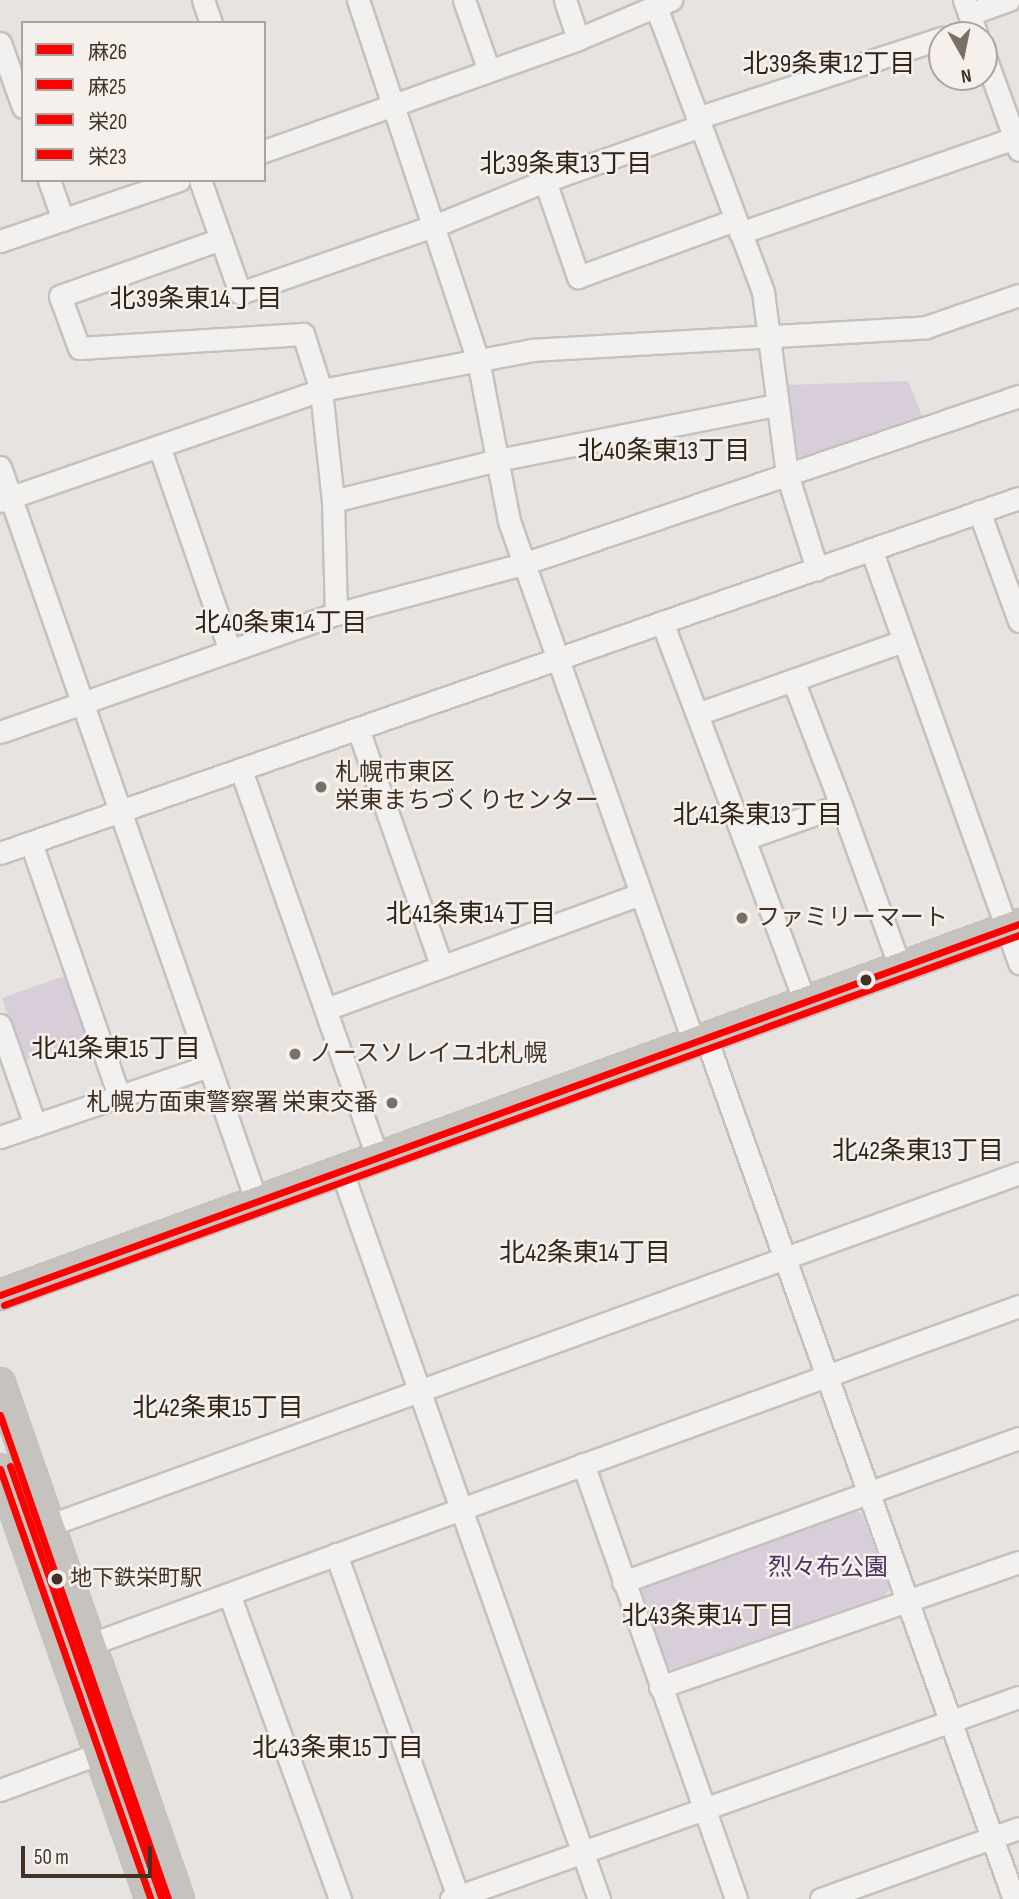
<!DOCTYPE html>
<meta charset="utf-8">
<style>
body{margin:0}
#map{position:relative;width:1019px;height:1899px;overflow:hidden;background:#e6e3e0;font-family:"Sofia Sans Condensed","Noto Sans JP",sans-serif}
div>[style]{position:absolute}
.green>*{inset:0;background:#d7ced9}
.roads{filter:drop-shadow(2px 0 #c4c1be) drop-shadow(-2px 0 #c4c1be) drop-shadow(0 2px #c4c1be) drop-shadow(0 -2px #c4c1be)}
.street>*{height:21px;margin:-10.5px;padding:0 10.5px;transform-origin:10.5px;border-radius:10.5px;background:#f3f1ef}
.secondary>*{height:28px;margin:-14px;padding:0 14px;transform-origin:14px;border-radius:14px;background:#c6c2be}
.bus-1>*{height:7px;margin:-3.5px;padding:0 3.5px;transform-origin:3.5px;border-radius:3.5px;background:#f00}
.bus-2>*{height:7px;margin:-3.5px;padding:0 3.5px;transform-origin:3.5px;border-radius:3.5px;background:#f00}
.bus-3>*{height:7px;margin:-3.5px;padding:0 3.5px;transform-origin:3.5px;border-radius:3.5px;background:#f00}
.bus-4>*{height:7px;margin:-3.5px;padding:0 3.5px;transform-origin:3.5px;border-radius:3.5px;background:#f00}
.dots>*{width:19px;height:19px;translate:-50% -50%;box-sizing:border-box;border:4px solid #f6f0ed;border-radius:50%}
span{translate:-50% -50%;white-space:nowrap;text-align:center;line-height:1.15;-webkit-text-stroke:5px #f6f0ed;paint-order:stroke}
.bus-label{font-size:22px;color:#413225}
.left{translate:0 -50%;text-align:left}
.poi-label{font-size:24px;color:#413225}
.right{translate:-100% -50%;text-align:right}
.park-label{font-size:24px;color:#4d315e}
.neighbourhood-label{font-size:26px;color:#312418}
.legend{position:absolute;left:21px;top:21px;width:245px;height:161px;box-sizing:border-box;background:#f6f0ed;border:2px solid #aea49d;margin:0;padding:9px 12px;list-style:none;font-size:21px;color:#413225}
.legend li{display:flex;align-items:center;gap:14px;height:35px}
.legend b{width:35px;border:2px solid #aea49d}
.north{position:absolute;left:928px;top:21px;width:70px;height:70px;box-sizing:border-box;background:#f6f0ed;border:2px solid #aea49d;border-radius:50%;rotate:171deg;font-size:19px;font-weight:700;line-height:28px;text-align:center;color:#413225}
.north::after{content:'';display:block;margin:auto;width:24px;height:32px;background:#7b7066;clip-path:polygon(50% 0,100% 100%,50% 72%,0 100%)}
.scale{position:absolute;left:21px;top:1846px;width:131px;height:32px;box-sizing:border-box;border:4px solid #413225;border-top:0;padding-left:9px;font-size:21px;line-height:24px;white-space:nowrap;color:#413225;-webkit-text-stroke:5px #f6f0ed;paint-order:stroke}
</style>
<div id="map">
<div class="green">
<div style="clip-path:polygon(908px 381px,922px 416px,800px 458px,794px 454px,785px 385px)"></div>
<div style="clip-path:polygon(67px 975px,88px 1038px,24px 1061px,2px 998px)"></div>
<div style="clip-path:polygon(853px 1510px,862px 1514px,890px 1589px,884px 1596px,673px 1670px,667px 1667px,640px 1596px,645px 1586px)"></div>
</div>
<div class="roads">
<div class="street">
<div style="left:203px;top:0;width:24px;rotate:71deg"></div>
<div style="left:358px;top:0;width:379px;rotate:71.6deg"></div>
<div style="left:478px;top:360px;width:164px;rotate:79.1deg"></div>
<div style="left:509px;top:521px;width:554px;rotate:70.49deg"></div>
<div style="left:464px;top:0;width:75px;rotate:70.6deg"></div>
<div style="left:565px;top:0;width:41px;rotate:71.6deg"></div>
<div style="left:964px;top:0;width:37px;rotate:70deg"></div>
<div style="left:656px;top:7px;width:304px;rotate:69.4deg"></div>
<div style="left:763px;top:292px;width:184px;rotate:82.5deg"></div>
<div style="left:787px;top:474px;width:100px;rotate:72.5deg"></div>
<div style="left:969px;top:14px;width:42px;rotate:-19.3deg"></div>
<div style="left:0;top:43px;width:68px;rotate:70.2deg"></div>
<div style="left:984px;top:54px;width:102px;rotate:70deg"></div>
<div style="left:697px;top:118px;width:258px;rotate:-18.1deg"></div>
<div style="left:264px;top:151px;width:333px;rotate:-19.6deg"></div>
<div style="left:578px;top:39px;width:101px;rotate:-22.8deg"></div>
<div style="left:49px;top:180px;width:42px;rotate:70.7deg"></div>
<div style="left:200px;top:180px;width:120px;rotate:70.5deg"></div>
<div style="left:240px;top:293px;width:205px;rotate:-19.1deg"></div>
<div style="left:434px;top:226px;width:120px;rotate:-22.1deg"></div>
<div style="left:545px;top:181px;width:164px;rotate:-19.5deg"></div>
<div style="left:545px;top:181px;width:102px;rotate:71deg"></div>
<div style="left:578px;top:277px;width:167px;rotate:-20deg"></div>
<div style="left:740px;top:233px;width:291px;rotate:-19.1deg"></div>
<div style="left:0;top:241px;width:189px;rotate:-18.8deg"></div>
<div style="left:159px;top:446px;width:217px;rotate:70.9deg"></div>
<div style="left:0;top:467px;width:780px;rotate:70.75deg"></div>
<div style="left:0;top:501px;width:340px;rotate:-19.1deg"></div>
<div style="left:321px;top:390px;width:215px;rotate:-10.7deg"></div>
<div style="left:532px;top:350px;width:395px;rotate:-3.3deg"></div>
<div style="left:926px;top:327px;width:98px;rotate:-19deg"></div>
<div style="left:333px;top:501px;width:170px;rotate:-14deg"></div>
<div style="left:498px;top:460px;width:284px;rotate:-11.2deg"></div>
<div style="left:979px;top:511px;width:117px;rotate:70deg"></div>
<div style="left:871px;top:549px;width:440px;rotate:70.3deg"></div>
<div style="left:336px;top:614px;width:194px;rotate:-15deg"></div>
<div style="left:523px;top:564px;width:524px;rotate:-18.71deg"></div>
<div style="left:662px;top:622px;width:232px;rotate:69.3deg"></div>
<div style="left:744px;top:839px;width:103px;rotate:-19.3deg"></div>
<div style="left:841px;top:805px;width:134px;rotate:-111deg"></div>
<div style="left:697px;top:714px;width:219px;rotate:-19.5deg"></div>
<div style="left:358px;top:729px;width:252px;rotate:70.6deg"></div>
<div style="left:0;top:732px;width:356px;rotate:-19.4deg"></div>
<div style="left:336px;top:614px;width:113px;rotate:-91.5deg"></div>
<div style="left:333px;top:501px;width:112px;rotate:-96.2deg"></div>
<div style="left:321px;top:390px;width:59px;rotate:-107.8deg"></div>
<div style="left:303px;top:334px;width:224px;rotate:176.4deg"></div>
<div style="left:79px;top:348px;width:55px;rotate:-110.1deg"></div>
<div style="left:60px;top:296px;width:171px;rotate:-19.5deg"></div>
<div style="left:241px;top:770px;width:411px;rotate:70.6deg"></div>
<div style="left:841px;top:805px;width:172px;rotate:70deg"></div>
<div style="left:744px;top:839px;width:174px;rotate:69.5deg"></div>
<div style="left:31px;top:843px;width:268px;rotate:70.8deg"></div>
<div style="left:0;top:853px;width:1079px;rotate:-19.21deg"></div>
<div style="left:326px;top:1009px;width:334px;rotate:-20.1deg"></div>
<div style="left:0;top:1025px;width:106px;rotate:70.7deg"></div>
<div style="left:706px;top:1038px;width:914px;rotate:70.32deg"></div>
<div style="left:0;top:1137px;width:221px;rotate:-18.8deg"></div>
<div style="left:342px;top:1172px;width:771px;rotate:70.53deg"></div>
<div style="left:583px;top:1464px;width:461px;rotate:70.6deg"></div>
<div style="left:50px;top:1525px;width:1031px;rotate:-19.96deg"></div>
<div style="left:336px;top:1554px;width:363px;rotate:70.4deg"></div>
<div style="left:623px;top:1582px;width:421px;rotate:-20deg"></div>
<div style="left:229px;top:1594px;width:325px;rotate:70deg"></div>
<div style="left:77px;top:1649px;width:1003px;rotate:-20.01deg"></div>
<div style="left:660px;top:1687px;width:380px;rotate:-19.2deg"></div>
<div style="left:0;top:1790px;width:121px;rotate:-20.2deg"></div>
<div style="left:451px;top:1899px;width:603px;rotate:-19.58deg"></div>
<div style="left:821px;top:1899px;width:210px;rotate:-19.7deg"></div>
</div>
<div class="secondary">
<div style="left:0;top:1295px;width:1084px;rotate:-20.01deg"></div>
<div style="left:0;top:1383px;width:546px;rotate:70.87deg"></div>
<div style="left:0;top:1469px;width:456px;rotate:70.7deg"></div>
</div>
</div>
<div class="bus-1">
<div style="left:0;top:1295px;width:1084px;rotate:-20.01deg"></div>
</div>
<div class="bus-2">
<div style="left:4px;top:1305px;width:1080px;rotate:-20.03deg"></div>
<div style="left:0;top:1415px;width:512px;rotate:70.86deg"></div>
</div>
<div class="bus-3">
<div style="left:0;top:1469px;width:456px;rotate:70.7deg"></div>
</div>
<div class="bus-4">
<div style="left:10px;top:1466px;width:456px;rotate:70.7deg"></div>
</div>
<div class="dots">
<div style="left:321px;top:787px;background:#7b7066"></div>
<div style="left:742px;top:918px;background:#7b7066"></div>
<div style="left:866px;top:980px;background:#413225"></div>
<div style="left:295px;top:1054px;background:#7b7066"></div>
<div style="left:392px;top:1103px;background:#7b7066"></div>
<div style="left:57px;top:1579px;background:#413225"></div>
</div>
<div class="bus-label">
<span class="left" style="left:70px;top:1579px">地下鉄栄町駅</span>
</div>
<div class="poi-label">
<span class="left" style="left:335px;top:787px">札幌市東区<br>栄東まちづくりセンター</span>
<span class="left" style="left:756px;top:918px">ファミリーマート</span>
<span class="left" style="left:309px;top:1054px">ノースソレイユ北札幌</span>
<span class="right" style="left:378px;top:1103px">札幌方面東警察署 栄東交番</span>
</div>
<div class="park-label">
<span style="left:828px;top:1568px">烈々布公園</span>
</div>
<div class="neighbourhood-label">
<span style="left:829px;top:65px">北39条東12丁目</span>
<span style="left:566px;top:165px">北39条東13丁目</span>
<span style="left:196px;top:300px">北39条東14丁目</span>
<span style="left:664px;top:452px">北40条東13丁目</span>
<span style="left:281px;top:624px">北40条東14丁目</span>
<span style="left:758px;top:816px">北41条東13丁目</span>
<span style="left:471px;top:915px">北41条東14丁目</span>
<span style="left:116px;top:1050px">北41条東15丁目</span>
<span style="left:918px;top:1152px">北42条東13丁目</span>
<span style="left:585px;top:1254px">北42条東14丁目</span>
<span style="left:218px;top:1409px">北42条東15丁目</span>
<span style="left:708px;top:1617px">北43条東14丁目</span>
<span style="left:338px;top:1749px">北43条東15丁目</span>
</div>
<ul class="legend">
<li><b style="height:9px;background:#f00"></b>麻26</li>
<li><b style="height:9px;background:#f00"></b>麻25</li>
<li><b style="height:9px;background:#f00"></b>栄20</li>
<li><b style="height:9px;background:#f00"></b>栄23</li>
</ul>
<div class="north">N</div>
<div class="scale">50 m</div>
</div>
